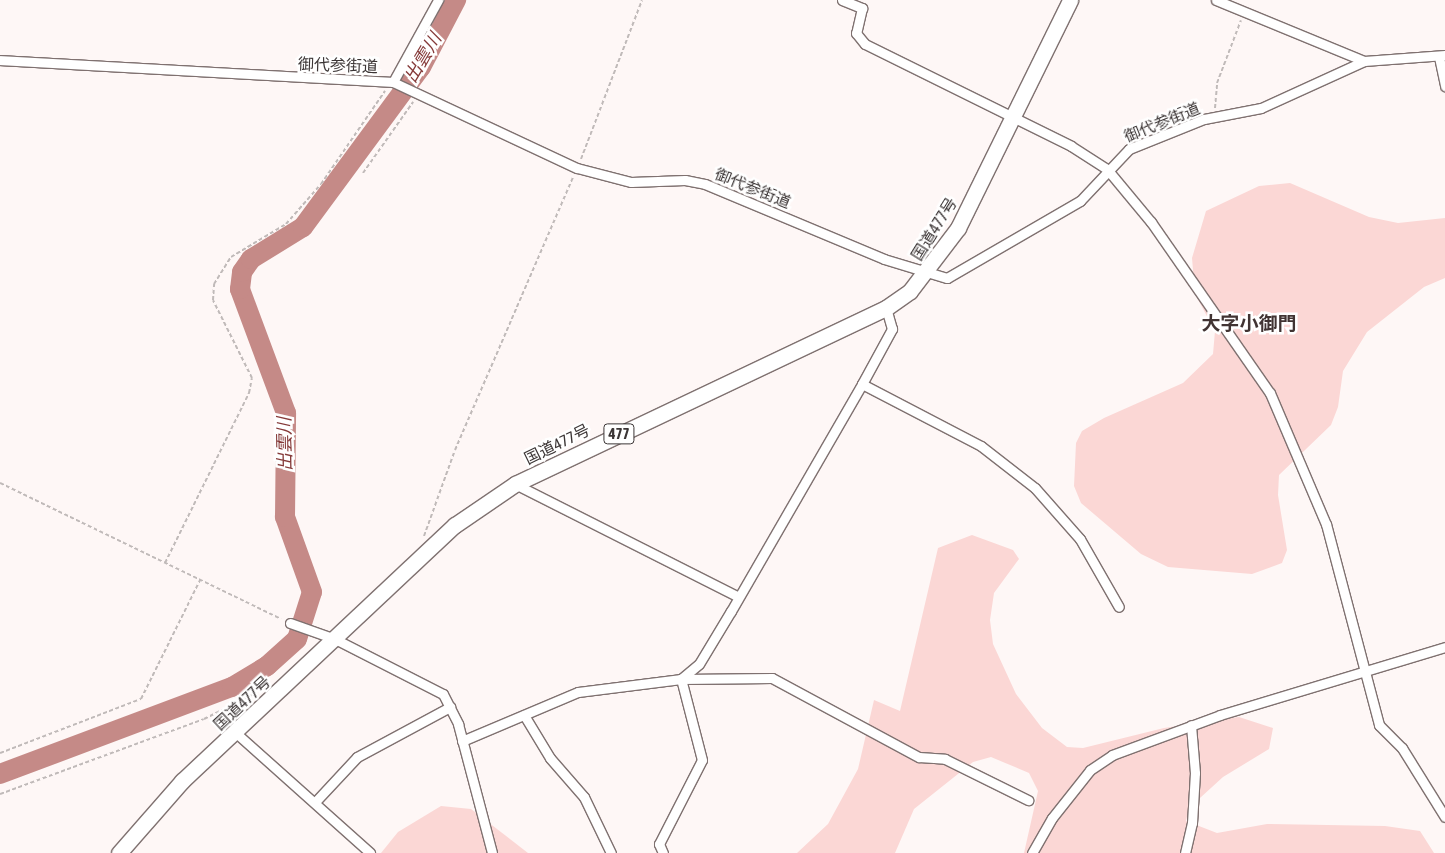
<!DOCTYPE html>
<meta charset="utf-8">
<style>
body{margin:0}
#map{position:relative;width:1445px;height:853px;overflow:hidden;background:#fef7f6;font-family:"Asap Condensed","Noto Sans JP",sans-serif}
div>[style]{position:absolute}
.green>*{inset:0;background:#fbd7d5}
.river>*{height:20px;margin:-10px;padding:0 10px;transform-origin:10px;border-radius:10px;background:#c58a87}
.path>*{height:2px;margin-top:-1px;transform-origin:0;background:repeating-linear-gradient(90deg,#c0bab9 0 4px,transparent 0 6.5px)}
.roads{filter:drop-shadow(1px 0 #7f7170) drop-shadow(-1px 0 #7f7170) drop-shadow(0 1px #7f7170) drop-shadow(0 -1px #7f7170)}
.minor>*{height:9px;margin:-4.5px;padding:0 4.5px;transform-origin:4.5px;border-radius:4.5px;background:#fff}
.trunk>*{height:15px;margin:-7.5px;padding:0 7.5px;transform-origin:7.5px;border-radius:7.5px;background:#fff}
span{translate:-50% -50%;white-space:nowrap;text-align:center;line-height:1.15;-webkit-text-stroke:5px #fff;paint-order:stroke}
.shield-label span{padding:1px 4px;background:#fff;border:1px solid;border-radius:4px;-webkit-text-stroke-width:0}
.shield-label{font-size:15px;color:#3b3535;font-weight:700}
.street-label{font-size:16px;color:#3b3535}
.water-label{font-size:18px;color:#853a39;font-style:italic}
.quarter-label{font-size:19px;color:#413433;font-weight:700}
</style>
<div id="map">
<div class="green">
<div style="clip-path:polygon(1290px 183px,1369px 217px,1398px 223px,1445px 218px,1445px 278px,1424px 287px,1367px 332px,1343px 371px,1338px 407px,1331px 425px,1279px 475px,1278px 495px,1287px 550px,1282px 563px,1252px 574px,1168px 567px,1141px 554px,1081px 503px,1074px 486px,1076px 443px,1082px 431px,1104px 418px,1183px 383px,1213px 354px,1215px 331px,1195px 294px,1192px 258px,1206px 211px,1259px 186px)"></div>
<div style="clip-path:polygon(972px 535px,1013px 550px,1019px 559px,994px 593px,990px 620px,993px 644px,1016px 694px,1042px 728px,1067px 747px,1083px 748px,1164px 728px,1239px 717px,1273px 728px,1269px 749px,1223px 777px,1189px 808px,1186px 821px,1217px 833px,1267px 824px,1385px 826px,1420px 831px,1434px 853px,1024px 853px,1038px 791px,1029px 773px,991px 757px,973px 762px,914px 809px,895px 853px,797px 853px,828px 824px,858px 769px,874px 700px,900px 711px,938px 548px)"></div>
<div style="clip-path:polygon(441px 806px,471px 809px,528px 853px,381px 853px,398px 832px)"></div>
</div>
<div class="river">
<div style="left:0;top:774px;width:248px;rotate:-20.6deg"></div>
<div style="left:232px;top:687px;width:41px;rotate:-31deg"></div>
<div style="left:267px;top:666px;width:40px;rotate:-42deg"></div>
<div style="left:297px;top:639px;width:49px;rotate:-72.3deg"></div>
<div style="left:312px;top:592px;width:80px;rotate:-109.8deg"></div>
<div style="left:285px;top:517px;width:104px;rotate:-89.4deg"></div>
<div style="left:286px;top:413px;width:132px;rotate:-110.4deg"></div>
<div style="left:240px;top:289px;width:17px;rotate:-83deg"></div>
<div style="left:242px;top:272px;width:16px;rotate:-55deg"></div>
<div style="left:251px;top:259px;width:61px;rotate:-31.6deg"></div>
<div style="left:303px;top:227px;width:199px;rotate:-53.6deg"></div>
<div style="left:421px;top:67px;width:76px;rotate:-62.4deg"></div>
</div>
<div class="path">
<div style="left:1215px;top:108px;width:25px;rotate:-85deg"></div>
<div style="left:1217px;top:83px;width:67px;rotate:-69.1deg"></div>
<div style="left:581px;top:159px;width:170px;rotate:-69deg"></div>
<div style="left:363px;top:173px;width:87px;rotate:-54.8deg"></div>
<div style="left:0;top:483px;width:312px;rotate:25.8deg"></div>
<div style="left:424px;top:536px;width:91px;rotate:-70.2deg"></div>
<div style="left:455px;top:450px;width:297px;rotate:-66.6deg"></div>
<div style="left:165px;top:563px;width:190px;rotate:-63.7deg"></div>
<div style="left:249px;top:393px;width:15px;rotate:-79deg"></div>
<div style="left:252px;top:378px;width:87px;rotate:-116.6deg"></div>
<div style="left:213px;top:300px;width:16px;rotate:-86deg"></div>
<div style="left:214px;top:284px;width:32px;rotate:-58deg"></div>
<div style="left:231px;top:257px;width:64px;rotate:-31deg"></div>
<div style="left:286px;top:224px;width:53px;rotate:-48.8deg"></div>
<div style="left:321px;top:184px;width:113px;rotate:-55.5deg"></div>
<div style="left:0;top:753px;width:151px;rotate:-21deg"></div>
<div style="left:141px;top:699px;width:133px;rotate:-63.6deg"></div>
<div style="left:0;top:794px;width:217px;rotate:-20.2deg"></div>
<div style="left:204px;top:719px;width:58px;rotate:-26.6deg"></div>
</div>
<div class="roads">
<div class="minor">
<div style="left:842px;top:0;width:22px;rotate:22deg"></div>
<div style="left:862px;top:8px;width:26px;rotate:103deg"></div>
<div style="left:856px;top:33px;width:14px;rotate:51deg"></div>
<div style="left:865px;top:44px;width:230px;rotate:26.3deg"></div>
<div style="left:1071px;top:146px;width:43px;rotate:32.6deg"></div>
<div style="left:1107px;top:169px;width:69px;rotate:50.3deg"></div>
<div style="left:1151px;top:222px;width:208px;rotate:55.2deg"></div>
<div style="left:1270px;top:393px;width:142px;rotate:66.9deg"></div>
<div style="left:1326px;top:524px;width:208px;rotate:75.2deg"></div>
<div style="left:1379px;top:725px;width:33px;rotate:45deg"></div>
<div style="left:1402px;top:748px;width:81px;rotate:58.1deg"></div>
<div style="left:1216px;top:0;width:160px;rotate:22.4deg"></div>
<div style="left:1439px;top:57px;width:30px;rotate:78deg"></div>
<div style="left:0;top:60px;width:394px;rotate:3.2deg"></div>
<div style="left:393px;top:82px;width:203px;rotate:25.1deg"></div>
<div style="left:577px;top:168px;width:56px;rotate:14.5deg"></div>
<div style="left:631px;top:182px;width:54px;rotate:-2.1deg"></div>
<div style="left:685px;top:180px;width:20px;rotate:11deg"></div>
<div style="left:705px;top:184px;width:194px;rotate:22.7deg"></div>
<div style="left:884px;top:259px;width:66px;rotate:16.8deg"></div>
<div style="left:947px;top:278px;width:154px;rotate:-30.1deg"></div>
<div style="left:1080px;top:201px;width:71px;rotate:-46.7deg"></div>
<div style="left:1129px;top:149px;width:81px;rotate:-21.8deg"></div>
<div style="left:1204px;top:119px;width:58px;rotate:-10.9deg"></div>
<div style="left:1261px;top:108px;width:113px;rotate:-24.5deg"></div>
<div style="left:1364px;top:61px;width:81px;rotate:-4.2deg"></div>
<div style="left:393px;top:82px;width:94px;rotate:-61.2deg"></div>
<div style="left:862px;top:384px;width:134px;rotate:27.5deg"></div>
<div style="left:981px;top:446px;width:68px;rotate:37.9deg"></div>
<div style="left:1035px;top:488px;width:68px;rotate:48.6deg"></div>
<div style="left:1080px;top:539px;width:78px;rotate:60.2deg"></div>
<div style="left:515px;top:484px;width:249px;rotate:26.8deg"></div>
<div style="left:290px;top:623px;width:48px;rotate:19.6deg"></div>
<div style="left:335px;top:639px;width:121px;rotate:27deg"></div>
<div style="left:443px;top:694px;width:34px;rotate:63deg"></div>
<div style="left:458px;top:724px;width:133px;rotate:75.2deg"></div>
<div style="left:681px;top:679px;width:23px;rotate:-40deg"></div>
<div style="left:699px;top:664px;width:62px;rotate:-58.9deg"></div>
<div style="left:731px;top:611px;width:262px;rotate:-60deg"></div>
<div style="left:862px;top:384px;width:63px;rotate:-61.4deg"></div>
<div style="left:892px;top:329px;width:22px;rotate:-106deg"></div>
<div style="left:524px;top:715px;width:50px;rotate:58.8deg"></div>
<div style="left:550px;top:758px;width:52px;rotate:48.9deg"></div>
<div style="left:584px;top:797px;width:62px;rotate:64.3deg"></div>
<div style="left:236px;top:733px;width:180px;rotate:41.8deg"></div>
<div style="left:462px;top:741px;width:126px;rotate:-22.9deg"></div>
<div style="left:578px;top:692px;width:104px;rotate:-7.2deg"></div>
<div style="left:681px;top:679px;width:91px;rotate:-0.6deg"></div>
<div style="left:772px;top:678px;width:167px;rotate:28.3deg"></div>
<div style="left:919px;top:757px;width:26px;rotate:4deg"></div>
<div style="left:945px;top:759px;width:93px;rotate:26.3deg"></div>
<div style="left:316px;top:801px;width:60px;rotate:-47deg"></div>
<div style="left:357px;top:757px;width:106px;rotate:-28.3deg"></div>
<div style="left:663px;top:853px;width:10px;rotate:-114deg"></div>
<div style="left:659px;top:844px;width:94px;rotate:-62.9deg"></div>
<div style="left:702px;top:760px;width:84px;rotate:-104.5deg"></div>
<div style="left:1032px;top:853px;width:40px;rotate:-60.3deg"></div>
<div style="left:1052px;top:818px;width:61px;rotate:-51.6deg"></div>
<div style="left:1090px;top:770px;width:27px;rotate:-34deg"></div>
<div style="left:1112px;top:755px;width:115px;rotate:-20.3deg"></div>
<div style="left:1220px;top:715px;width:235px;rotate:-16.8deg"></div>
<div style="left:1185px;top:853px;width:31px;rotate:-77deg"></div>
<div style="left:1192px;top:823px;width:50px;rotate:-86.6deg"></div>
<div style="left:1195px;top:773px;width:48px;rotate:-94.8deg"></div>
</div>
<div class="trunk">
<div style="left:119px;top:853px;width:96px;rotate:-48.8deg"></div>
<div style="left:182px;top:781px;width:374px;rotate:-43.2deg"></div>
<div style="left:455px;top:525px;width:73px;rotate:-34.3deg"></div>
<div style="left:515px;top:484px;width:411px;rotate:-25.4deg"></div>
<div style="left:886px;top:308px;width:29px;rotate:-35deg"></div>
<div style="left:910px;top:291px;width:79px;rotate:-52.7deg"></div>
<div style="left:958px;top:228px;width:254px;rotate:-63.8deg"></div>
</div>
</div>
<div class="shield-label">
<span style="left:619px;top:434px">477</span>
</div>
<div class="street-label">
<span style="left:338px;top:65px;rotate:2deg">御代参街道</span>
<span style="left:1162px;top:122px;rotate:-22deg">御代参街道</span>
<span style="left:753px;top:188px;rotate:22deg">御代参街道</span>
<span style="left:934px;top:229px;rotate:-58deg">国道477号</span>
<span style="left:557px;top:444px;rotate:-26deg">国道477号</span>
<span style="left:242px;top:703px;rotate:-43deg">国道477号</span>
</div>
<div class="water-label">
<span style="left:423px;top:58px;rotate:-59deg">出雲川</span>
<span style="left:285px;top:444px;rotate:-91deg">出雲川</span>
</div>
<div class="quarter-label">
<span style="left:1249px;top:324px">大字小御門</span>
</div>
</div>
